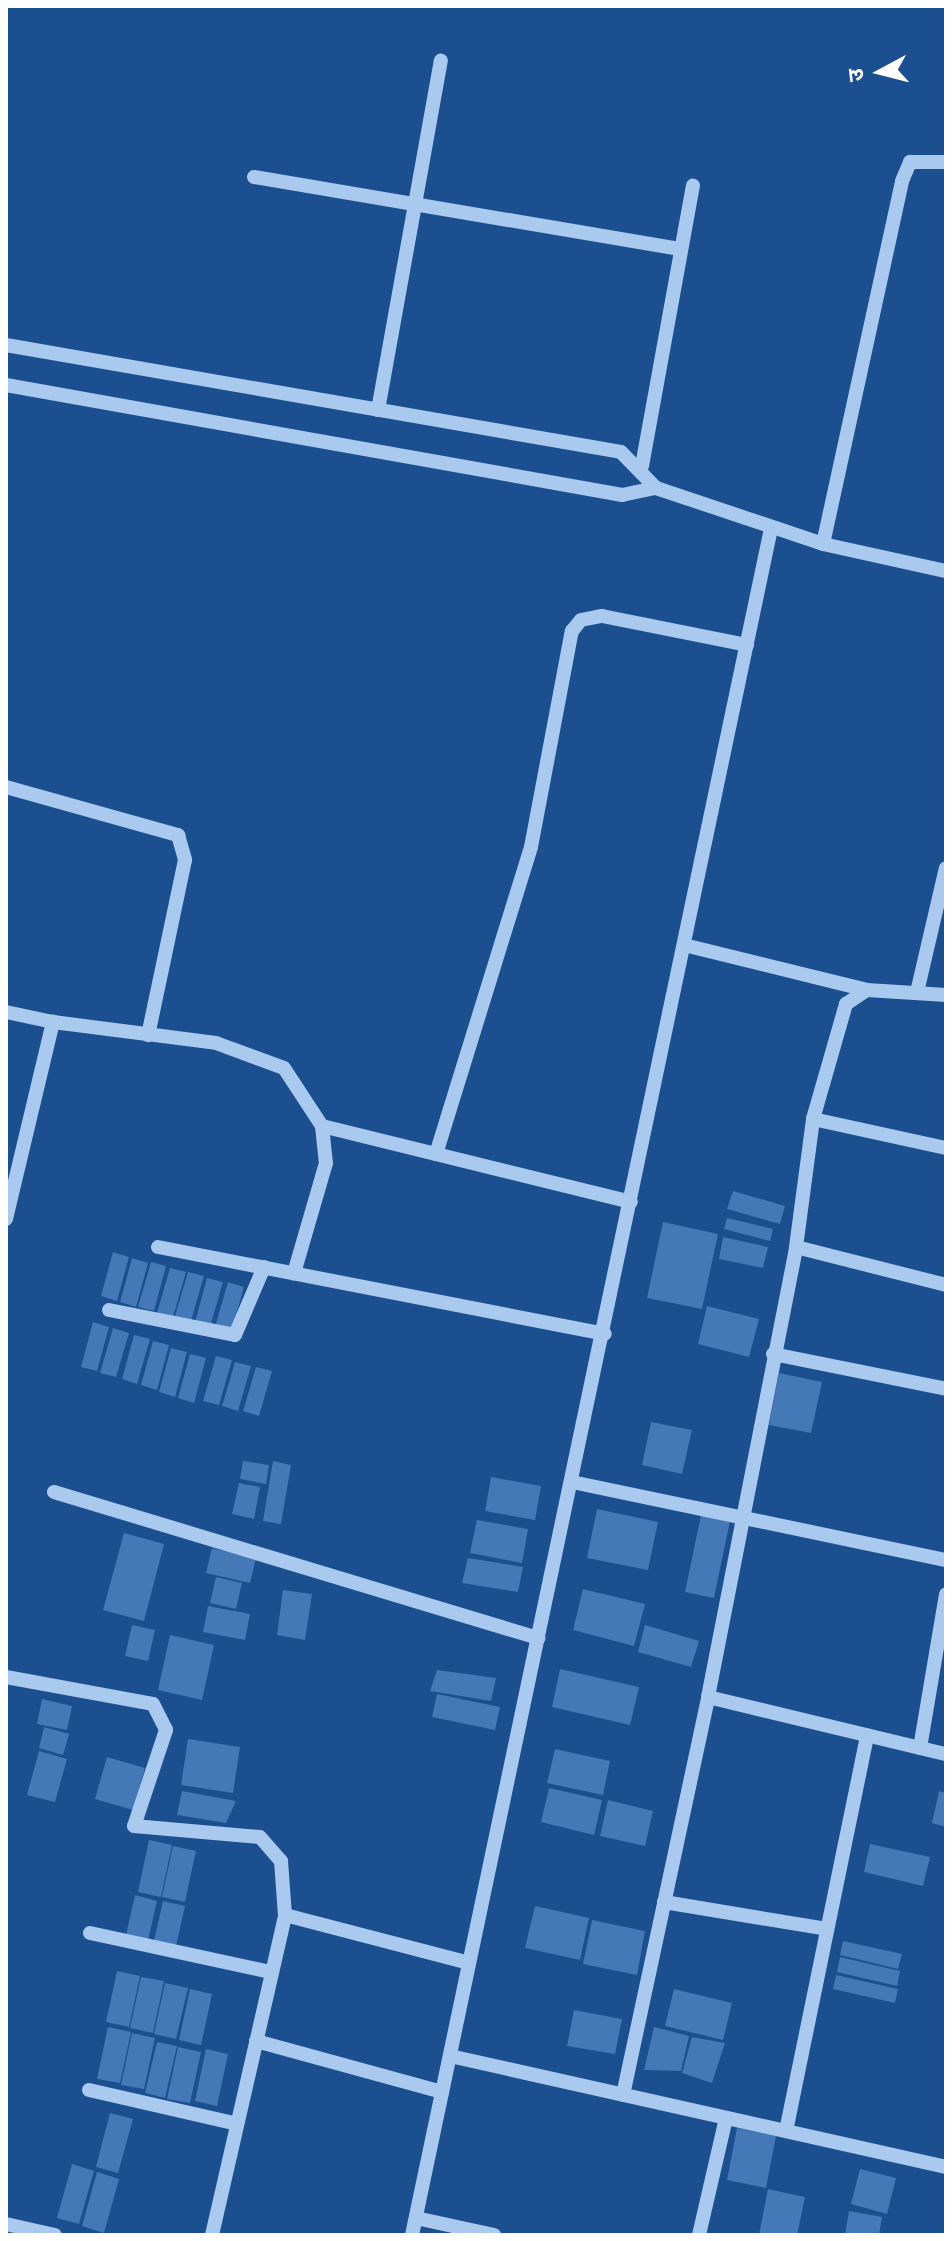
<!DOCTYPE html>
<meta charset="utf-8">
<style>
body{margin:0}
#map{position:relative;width:952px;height:2241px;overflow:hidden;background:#1b4f8f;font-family:"Nunito Sans","Noto Sans Devanagari",sans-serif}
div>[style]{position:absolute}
.building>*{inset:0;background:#4478b7}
.minor>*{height:14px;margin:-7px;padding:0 7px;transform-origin:7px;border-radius:7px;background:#a9c9ee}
span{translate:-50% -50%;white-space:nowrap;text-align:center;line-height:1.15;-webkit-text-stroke:6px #1b4f8f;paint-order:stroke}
.frame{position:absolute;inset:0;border:8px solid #fff;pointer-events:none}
.north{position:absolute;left:840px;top:32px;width:80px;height:80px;-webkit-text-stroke:6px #1b4f8f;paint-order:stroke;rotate:263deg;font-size:22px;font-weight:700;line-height:32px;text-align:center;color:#fff}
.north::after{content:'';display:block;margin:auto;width:28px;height:36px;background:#fff;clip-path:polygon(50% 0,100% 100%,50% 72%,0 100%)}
</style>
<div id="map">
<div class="building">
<div style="clip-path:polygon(733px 1191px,785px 1206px,780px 1224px,727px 1209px)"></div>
<div style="clip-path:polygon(727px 1218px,773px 1229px,770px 1241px,724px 1229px)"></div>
<div style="clip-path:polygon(663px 1222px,718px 1234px,702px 1309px,647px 1298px)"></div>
<div style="clip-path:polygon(723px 1237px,768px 1247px,763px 1268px,719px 1259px)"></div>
<div style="clip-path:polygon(113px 1252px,129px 1257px,117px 1301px,101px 1296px)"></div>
<div style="clip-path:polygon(132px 1258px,148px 1263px,136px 1307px,120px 1302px)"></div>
<div style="clip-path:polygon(151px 1262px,166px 1266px,154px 1311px,138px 1307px)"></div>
<div style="clip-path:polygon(170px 1268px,186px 1272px,173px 1317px,157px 1313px)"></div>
<div style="clip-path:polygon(188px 1272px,204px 1276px,191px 1321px,175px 1316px)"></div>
<div style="clip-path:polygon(207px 1278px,223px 1282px,210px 1327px,195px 1322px)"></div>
<div style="clip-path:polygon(228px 1282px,244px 1287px,231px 1332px,215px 1327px)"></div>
<div style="clip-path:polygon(707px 1306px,759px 1319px,749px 1357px,698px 1344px)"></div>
<div style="clip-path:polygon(93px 1322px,109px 1327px,97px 1371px,81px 1367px)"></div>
<div style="clip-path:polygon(113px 1328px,129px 1333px,116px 1377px,100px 1373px)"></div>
<div style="clip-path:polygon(134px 1335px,150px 1339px,137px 1384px,122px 1379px)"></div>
<div style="clip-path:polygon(153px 1341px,169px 1345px,157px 1390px,141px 1385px)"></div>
<div style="clip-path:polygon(171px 1348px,187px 1352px,175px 1397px,159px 1392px)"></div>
<div style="clip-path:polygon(190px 1354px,206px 1358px,194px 1403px,178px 1398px)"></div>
<div style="clip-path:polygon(216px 1356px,232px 1360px,219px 1405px,203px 1401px)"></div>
<div style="clip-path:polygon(235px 1362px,251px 1366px,238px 1411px,222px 1406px)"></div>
<div style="clip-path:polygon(256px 1367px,272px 1371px,259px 1416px,243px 1411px)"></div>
<div style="clip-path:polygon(779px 1373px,822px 1382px,811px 1433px,769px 1425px)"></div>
<div style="clip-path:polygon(651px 1422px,692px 1430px,682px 1474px,642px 1465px)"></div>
<div style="clip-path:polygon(243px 1461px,269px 1465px,266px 1484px,240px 1479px)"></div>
<div style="clip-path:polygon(273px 1461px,291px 1465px,281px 1524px,263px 1521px)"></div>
<div style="clip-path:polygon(491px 1477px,541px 1486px,535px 1520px,485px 1511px)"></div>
<div style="clip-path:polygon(239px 1483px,260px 1487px,254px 1519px,232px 1514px)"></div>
<div style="clip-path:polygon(597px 1509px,658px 1522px,648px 1570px,587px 1558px)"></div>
<div style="clip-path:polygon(701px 1515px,730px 1521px,714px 1598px,685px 1592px)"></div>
<div style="clip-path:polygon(477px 1520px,528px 1529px,522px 1563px,470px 1553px)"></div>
<div style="clip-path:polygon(124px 1533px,164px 1544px,144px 1621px,103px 1610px)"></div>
<div style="clip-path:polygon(212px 1548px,256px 1558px,250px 1583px,206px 1573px)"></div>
<div style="clip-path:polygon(468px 1558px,523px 1567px,518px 1592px,462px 1583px)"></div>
<div style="clip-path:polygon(216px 1577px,242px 1583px,236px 1609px,210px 1603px)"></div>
<div style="clip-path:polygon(583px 1589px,645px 1604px,634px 1646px,573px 1630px)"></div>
<div style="clip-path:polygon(283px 1590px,312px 1594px,305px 1640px,277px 1635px)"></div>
<div style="clip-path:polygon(208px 1606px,250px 1614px,245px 1640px,203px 1632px)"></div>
<div style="clip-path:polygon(132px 1625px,155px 1630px,148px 1661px,125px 1656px)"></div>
<div style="clip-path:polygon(645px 1625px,699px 1641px,691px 1667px,638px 1652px)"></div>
<div style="clip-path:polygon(170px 1635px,214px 1645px,202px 1700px,158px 1690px)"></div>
<div style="clip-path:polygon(560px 1669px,639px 1687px,630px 1725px,552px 1707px)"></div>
<div style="clip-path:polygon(437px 1670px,496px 1678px,491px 1701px,430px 1691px)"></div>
<div style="clip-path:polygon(437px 1694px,500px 1707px,495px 1730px,432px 1717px)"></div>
<div style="clip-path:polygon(42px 1699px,72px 1706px,67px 1730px,37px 1724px)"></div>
<div style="clip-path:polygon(44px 1727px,69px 1734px,63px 1755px,39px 1748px)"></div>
<div style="clip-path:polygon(188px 1739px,240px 1747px,233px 1793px,181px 1785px)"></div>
<div style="clip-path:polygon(555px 1749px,610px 1761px,603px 1795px,547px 1783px)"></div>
<div style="clip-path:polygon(39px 1751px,67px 1759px,55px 1802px,27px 1795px)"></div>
<div style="clip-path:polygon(107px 1757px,145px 1768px,133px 1810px,95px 1799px)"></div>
<div style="clip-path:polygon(549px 1788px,602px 1800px,594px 1835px,541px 1822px)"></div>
<div style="clip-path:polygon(182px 1791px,236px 1801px,226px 1823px,177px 1815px)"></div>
<div style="clip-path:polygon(939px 1791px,946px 1793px,946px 1827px,932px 1823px)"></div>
<div style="clip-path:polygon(608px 1800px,653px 1811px,645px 1846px,600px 1836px)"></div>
<div style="clip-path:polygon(149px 1840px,172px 1845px,161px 1897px,138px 1892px)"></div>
<div style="clip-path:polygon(870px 1844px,930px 1857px,923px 1886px,864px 1872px)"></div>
<div style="clip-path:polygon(173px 1846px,196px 1851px,185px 1902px,162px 1897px)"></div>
<div style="clip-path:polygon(135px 1895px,157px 1901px,148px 1940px,126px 1935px)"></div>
<div style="clip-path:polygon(163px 1901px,185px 1906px,176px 1946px,154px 1941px)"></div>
<div style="clip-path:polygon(535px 1906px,589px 1918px,580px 1960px,525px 1948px)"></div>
<div style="clip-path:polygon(592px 1920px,645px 1931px,637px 1975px,583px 1964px)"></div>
<div style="clip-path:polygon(843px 1941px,902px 1954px,898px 1969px,840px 1955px)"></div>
<div style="clip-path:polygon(840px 1957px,900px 1971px,897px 1986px,837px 1972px)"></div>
<div style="clip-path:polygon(117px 1971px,140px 1976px,129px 2027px,106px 2022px)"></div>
<div style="clip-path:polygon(836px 1975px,898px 1989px,895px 2003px,833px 1989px)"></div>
<div style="clip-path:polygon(141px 1977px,164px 1981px,153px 2033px,130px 2028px)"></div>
<div style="clip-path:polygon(165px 1983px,188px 1988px,176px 2039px,154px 2034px)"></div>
<div style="clip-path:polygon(190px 1989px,212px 1994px,201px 2045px,179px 2040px)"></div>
<div style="clip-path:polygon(674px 1989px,732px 2003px,723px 2040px,665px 2026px)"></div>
<div style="clip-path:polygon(574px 2010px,622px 2019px,615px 2054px,567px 2046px)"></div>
<div style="clip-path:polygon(108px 2027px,131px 2032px,120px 2083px,97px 2079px)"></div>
<div style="clip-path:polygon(654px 2027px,689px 2036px,681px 2071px,644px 2070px)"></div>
<div style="clip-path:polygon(132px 2033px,155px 2038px,144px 2089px,121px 2085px)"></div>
<div style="clip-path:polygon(692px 2037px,725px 2043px,712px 2083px,682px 2073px)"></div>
<div style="clip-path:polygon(157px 2042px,177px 2046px,165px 2098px,145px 2093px)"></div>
<div style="clip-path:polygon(178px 2047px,201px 2052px,190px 2103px,167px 2099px)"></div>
<div style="clip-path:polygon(206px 2049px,228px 2054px,217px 2106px,195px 2101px)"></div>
<div style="clip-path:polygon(110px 2113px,133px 2119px,118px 2173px,96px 2167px)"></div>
<div style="clip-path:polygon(737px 2128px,776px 2136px,766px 2188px,727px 2180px)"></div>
<div style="clip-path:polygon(72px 2164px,94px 2171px,79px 2224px,57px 2218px)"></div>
<div style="clip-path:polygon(860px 2169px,896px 2178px,887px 2214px,851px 2204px)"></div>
<div style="clip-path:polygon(97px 2172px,119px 2179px,104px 2233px,82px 2226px)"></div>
<div style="clip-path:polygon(768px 2189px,805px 2197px,797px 2235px,759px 2235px)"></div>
<div style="clip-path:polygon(849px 2211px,882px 2217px,879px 2235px,845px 2235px)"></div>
</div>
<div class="minor">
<div style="left:254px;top:177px;width:433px;rotate:9.6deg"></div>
<div style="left:6px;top:345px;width:624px;rotate:9.87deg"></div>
<div style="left:621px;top:452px;width:50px;rotate:45.8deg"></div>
<div style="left:6px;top:385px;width:626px;rotate:10.12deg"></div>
<div style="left:622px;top:495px;width:35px;rotate:-12deg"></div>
<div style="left:656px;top:488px;width:176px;rotate:18.5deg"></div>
<div style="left:823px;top:544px;width:126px;rotate:12.4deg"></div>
<div style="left:378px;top:410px;width:355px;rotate:-79.8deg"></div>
<div style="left:642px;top:466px;width:285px;rotate:-79.7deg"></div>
<div style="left:823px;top:544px;width:371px;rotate:-77.7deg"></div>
<div style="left:902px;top:181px;width:21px;rotate:-67deg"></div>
<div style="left:910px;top:162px;width:36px"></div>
<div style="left:6px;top:787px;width:179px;rotate:15.6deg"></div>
<div style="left:178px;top:835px;width:26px;rotate:74deg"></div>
<div style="left:185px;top:860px;width:179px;rotate:101.9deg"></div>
<div style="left:684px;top:945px;width:188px;rotate:13.8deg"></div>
<div style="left:918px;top:988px;width:123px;rotate:-76.9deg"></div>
<div style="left:6px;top:1012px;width:48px;rotate:12deg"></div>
<div style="left:813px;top:1119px;width:120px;rotate:-74deg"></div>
<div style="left:846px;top:1004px;width:25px;rotate:-34deg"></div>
<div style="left:867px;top:990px;width:79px;rotate:3.6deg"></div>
<div style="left:322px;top:1126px;width:318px;rotate:13.8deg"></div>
<div style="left:436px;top:1154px;width:321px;rotate:-72.8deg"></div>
<div style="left:531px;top:847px;width:220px;rotate:-79.3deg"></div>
<div style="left:572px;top:631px;width:14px;rotate:-51deg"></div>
<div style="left:581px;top:620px;width:21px;rotate:-11deg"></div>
<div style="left:602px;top:616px;width:148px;rotate:11.3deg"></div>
<div style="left:6px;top:1219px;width:203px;rotate:-76.6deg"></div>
<div style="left:53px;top:1022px;width:164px;rotate:7.3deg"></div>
<div style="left:216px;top:1043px;width:72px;rotate:20.2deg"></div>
<div style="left:284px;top:1068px;width:69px;rotate:56.8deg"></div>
<div style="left:322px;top:1126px;width:37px;rotate:84deg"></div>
<div style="left:326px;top:1163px;width:115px;rotate:106.2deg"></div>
<div style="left:158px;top:1247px;width:455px;rotate:11deg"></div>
<div style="left:796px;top:1247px;width:129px;rotate:-82.4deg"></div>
<div style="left:813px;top:1119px;width:136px;rotate:12.3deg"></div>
<div style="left:109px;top:1310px;width:128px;rotate:11.2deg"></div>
<div style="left:235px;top:1335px;width:74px;rotate:-66.9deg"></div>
<div style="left:773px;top:1354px;width:177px;rotate:11.4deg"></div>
<div style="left:572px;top:1482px;width:382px;rotate:11.8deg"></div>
<div style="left:54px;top:1492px;width:506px;rotate:16.79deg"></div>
<div style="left:6px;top:1677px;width:149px;rotate:10.4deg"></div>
<div style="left:153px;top:1704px;width:29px;rotate:63deg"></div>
<div style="left:166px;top:1730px;width:101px;rotate:108.4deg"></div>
<div style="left:134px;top:1826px;width:126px;rotate:5deg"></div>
<div style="left:260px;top:1837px;width:32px;rotate:49deg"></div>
<div style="left:281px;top:1861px;width:54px;rotate:85.8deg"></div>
<div style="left:708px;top:1697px;width:459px;rotate:-78.9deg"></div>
<div style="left:796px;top:1247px;width:155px;rotate:14.2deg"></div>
<div style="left:920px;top:1748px;width:156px;rotate:-80.4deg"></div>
<div style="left:664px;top:1902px;width:165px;rotate:9.4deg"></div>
<div style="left:90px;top:1933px;width:185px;rotate:12.2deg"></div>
<div style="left:256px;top:2041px;width:193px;rotate:15.3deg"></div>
<div style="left:450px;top:2056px;width:508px;rotate:12.61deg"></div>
<div style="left:89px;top:2090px;width:152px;rotate:12.9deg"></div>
<div style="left:623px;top:2095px;width:407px;rotate:-77.9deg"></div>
<div style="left:708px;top:1697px;width:245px;rotate:13.5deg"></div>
<div style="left:786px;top:2131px;width:404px;rotate:-78.4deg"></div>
<div style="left:416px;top:2218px;width:80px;rotate:12.3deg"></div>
<div style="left:6px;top:2224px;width:50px;rotate:12.7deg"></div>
<div style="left:212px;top:2235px;width:328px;rotate:-77.1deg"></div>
<div style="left:285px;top:1915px;width:190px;rotate:14.6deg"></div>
<div style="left:412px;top:2235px;width:1743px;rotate:-78.12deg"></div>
<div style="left:699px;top:2235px;width:120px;rotate:-77deg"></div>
</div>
<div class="frame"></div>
<div class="north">उ</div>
</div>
